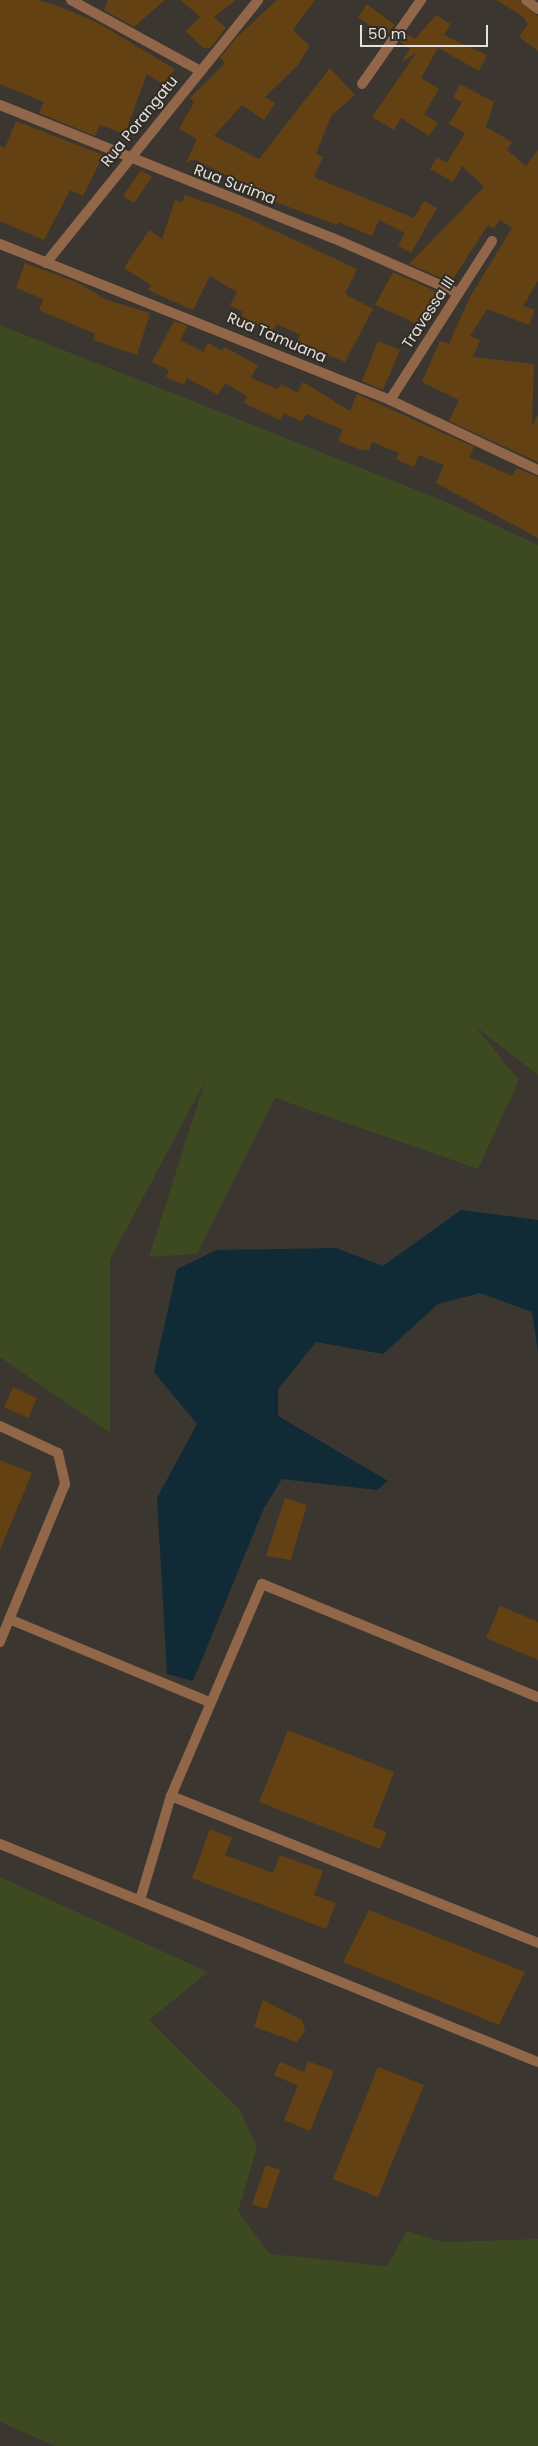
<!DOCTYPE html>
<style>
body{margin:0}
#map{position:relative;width:538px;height:2446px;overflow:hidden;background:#3b3630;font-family:Poppins,sans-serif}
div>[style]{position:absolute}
.green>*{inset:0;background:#3d4920}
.water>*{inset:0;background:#102a36}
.building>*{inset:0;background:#644113}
.minor>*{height:10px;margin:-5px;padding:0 5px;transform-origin:5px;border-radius:5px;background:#926649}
span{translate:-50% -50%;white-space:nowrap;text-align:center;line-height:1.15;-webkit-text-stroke:4px #312c26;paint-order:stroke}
.street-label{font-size:15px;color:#e5e1de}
.scale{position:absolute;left:360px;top:25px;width:128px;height:22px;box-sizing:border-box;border:2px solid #e5e1de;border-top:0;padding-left:6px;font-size:15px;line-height:18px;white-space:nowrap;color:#e5e1de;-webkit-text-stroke:4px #312c26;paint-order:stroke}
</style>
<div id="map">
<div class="green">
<div style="clip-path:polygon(0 325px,442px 500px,538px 545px,538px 1075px,475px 1026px,519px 1080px,478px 1169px,275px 1098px,197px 1254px,149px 1257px,205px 1081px,110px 1260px,110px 1433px,0 1357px)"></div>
<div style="clip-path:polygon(0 1877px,208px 1972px,149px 2020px,240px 2110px,257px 2147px,238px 2211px,270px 2254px,387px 2266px,407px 2231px,443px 2242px,538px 2239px,538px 2446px,55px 2446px,0 2422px)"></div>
</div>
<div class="water">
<div style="clip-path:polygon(461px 1210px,538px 1220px,538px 1352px,532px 1312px,480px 1293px,438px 1304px,383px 1354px,316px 1342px,278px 1389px,278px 1416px,388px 1481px,377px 1490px,282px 1479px,264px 1508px,193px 1681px,167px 1674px,157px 1498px,197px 1424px,154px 1372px,177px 1269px,217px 1250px,336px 1248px,383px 1266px)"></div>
</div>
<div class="building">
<div style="clip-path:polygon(0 0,38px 0,61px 7px,98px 23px,175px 69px,164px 85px,147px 74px,125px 134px,100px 125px,95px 136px,39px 113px,44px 102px,0 84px)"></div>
<div style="clip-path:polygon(108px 0,165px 0,134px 27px,104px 10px)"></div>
<div style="clip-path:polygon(181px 0,236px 0,214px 17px,226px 28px,210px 48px,203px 48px,186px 31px,200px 17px)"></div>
<div style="clip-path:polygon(277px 0,315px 0,293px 30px,310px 46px,297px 66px,265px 97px,275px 103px,264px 120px,242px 105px,214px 136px,259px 159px,330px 68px,355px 95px,331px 116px,316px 154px,323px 157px,314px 177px,414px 218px,424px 201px,437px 208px,411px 253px,398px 246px,405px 233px,379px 220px,372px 236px,338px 222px,337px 225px,246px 191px,248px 186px,194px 159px,186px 163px,197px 139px,179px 129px,194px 102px,190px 98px,225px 63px,220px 58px,236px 38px)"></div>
<div style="clip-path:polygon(496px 0,519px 0,538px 16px,538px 51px,519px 37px,528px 24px,522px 16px)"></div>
<div style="clip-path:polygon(367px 4px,395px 25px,386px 37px,358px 17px)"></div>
<div style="clip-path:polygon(436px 15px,451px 24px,444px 35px,487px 55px,479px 71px,438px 48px,421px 78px,439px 89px,424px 114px,438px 123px,429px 136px,401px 118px,394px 130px,372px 117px,417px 52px,401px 63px,410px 48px,400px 42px,406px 33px,415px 39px)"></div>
<div style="clip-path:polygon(460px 84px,494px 102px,486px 127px,512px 142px,507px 150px,526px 166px,538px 150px,538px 281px,523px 306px,535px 310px,529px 325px,487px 309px,470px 336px,480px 340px,473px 357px,534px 364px,532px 426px,538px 415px,538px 462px,449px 421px,459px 400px,422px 382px,440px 341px,449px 344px,470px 297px,512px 228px,500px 220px,494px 228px,488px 225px,451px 282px,409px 264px,484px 187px,462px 166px,453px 182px,430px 169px,437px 157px,447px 163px,465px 133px,449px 124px,462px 102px,453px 98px)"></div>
<div style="clip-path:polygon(16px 121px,103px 155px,83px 196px,70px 190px,44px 240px,0 221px,0 146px,5px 148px)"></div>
<div style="clip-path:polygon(141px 170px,152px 177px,134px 203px,123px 196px)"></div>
<div style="clip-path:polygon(185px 195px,237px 213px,357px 269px,345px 294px,373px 309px,345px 362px,297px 342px,300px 335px,277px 324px,271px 334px,257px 325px,253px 333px,237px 324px,243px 312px,230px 305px,237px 292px,210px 276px,193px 310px,148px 290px,151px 285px,124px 268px,149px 230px,162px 239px,175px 200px,182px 203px)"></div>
<div style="clip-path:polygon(25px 263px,76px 282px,107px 300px,150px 313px,137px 355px,93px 340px,95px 334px,39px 310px,43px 299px,16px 288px)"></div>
<div style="clip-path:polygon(393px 272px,442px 294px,424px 327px,375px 305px)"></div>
<div style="clip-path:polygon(174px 321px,188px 326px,180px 340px,203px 352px,208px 343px,222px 351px,224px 347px,258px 365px,251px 378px,278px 389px,281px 384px,298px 393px,303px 382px,350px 411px,357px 394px,474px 447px,469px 457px,512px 476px,517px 468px,538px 477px,538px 538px,436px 483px,444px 465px,419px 455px,414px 467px,396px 459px,399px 453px,372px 442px,369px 450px,361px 450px,338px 441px,343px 430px,306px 414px,302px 422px,284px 413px,280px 420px,244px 403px,247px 396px,225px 383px,218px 395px,187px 378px,184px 385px,166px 377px,169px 370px,152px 362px)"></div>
<div style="clip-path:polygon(378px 341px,400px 350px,383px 390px,362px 381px)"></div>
<div style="clip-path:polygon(13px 1387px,37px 1398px,28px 1418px,4px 1407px)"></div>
<div style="clip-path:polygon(0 1460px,32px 1473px,0 1550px)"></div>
<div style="clip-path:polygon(285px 1498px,307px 1505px,291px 1560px,266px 1556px)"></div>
<div style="clip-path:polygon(500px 1606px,538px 1622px,538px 1660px,486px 1638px)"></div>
<div style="clip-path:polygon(288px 1730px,394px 1772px,373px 1827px,387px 1832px,380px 1849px,259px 1802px)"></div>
<div style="clip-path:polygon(210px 1829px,232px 1838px,225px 1855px,273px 1873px,280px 1855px,323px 1871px,314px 1895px,336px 1903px,326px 1929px,192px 1878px)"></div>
<div style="clip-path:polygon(369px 1910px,525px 1972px,499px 2025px,343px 1962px)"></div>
<div style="clip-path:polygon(263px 2000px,302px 2020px,305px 2031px,297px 2042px,254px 2027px)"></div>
<div style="clip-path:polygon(308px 2061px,334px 2071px,310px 2131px,284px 2120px,298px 2086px,274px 2075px,280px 2062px,304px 2072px)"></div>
<div style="clip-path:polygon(378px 2067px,424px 2085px,378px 2197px,333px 2179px)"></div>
<div style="clip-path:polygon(266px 2165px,280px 2170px,267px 2209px,252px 2204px)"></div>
</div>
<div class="minor">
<div style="left:71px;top:0;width:146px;rotate:28.7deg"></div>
<div style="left:526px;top:0;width:15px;rotate:37deg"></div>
<div style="left:362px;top:84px;width:103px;rotate:-54.9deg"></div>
<div style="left:0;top:105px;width:359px;rotate:21.8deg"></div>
<div style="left:333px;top:238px;width:137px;rotate:23.7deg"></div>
<div style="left:0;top:244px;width:420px;rotate:21.8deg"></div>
<div style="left:390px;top:400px;width:164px;rotate:25.3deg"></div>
<div style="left:46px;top:263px;width:338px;rotate:-51.1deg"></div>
<div style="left:390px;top:400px;width:189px;rotate:-57.3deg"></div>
<div style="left:0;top:1426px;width:64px;rotate:25deg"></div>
<div style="left:58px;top:1453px;width:32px;rotate:77deg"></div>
<div style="left:65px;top:1484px;width:171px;rotate:112.4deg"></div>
<div style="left:9px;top:1619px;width:217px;rotate:22.5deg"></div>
<div style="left:171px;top:1796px;width:395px;rotate:21.8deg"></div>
<div style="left:0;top:1844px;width:580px;rotate:22.06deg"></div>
<div style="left:140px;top:1900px;width:109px;rotate:-73.4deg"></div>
<div style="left:171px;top:1796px;width:231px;rotate:-66.8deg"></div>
<div style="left:262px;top:1584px;width:298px;rotate:22.3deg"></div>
</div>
<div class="street-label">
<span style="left:139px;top:121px;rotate:-51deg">Rua Porangatu</span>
<span style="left:235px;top:184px;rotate:21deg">Rua Surima</span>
<span style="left:428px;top:312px;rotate:-57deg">Travessa III</span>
<span style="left:277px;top:337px;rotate:23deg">Rua Tamuana</span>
</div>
<div class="scale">50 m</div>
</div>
